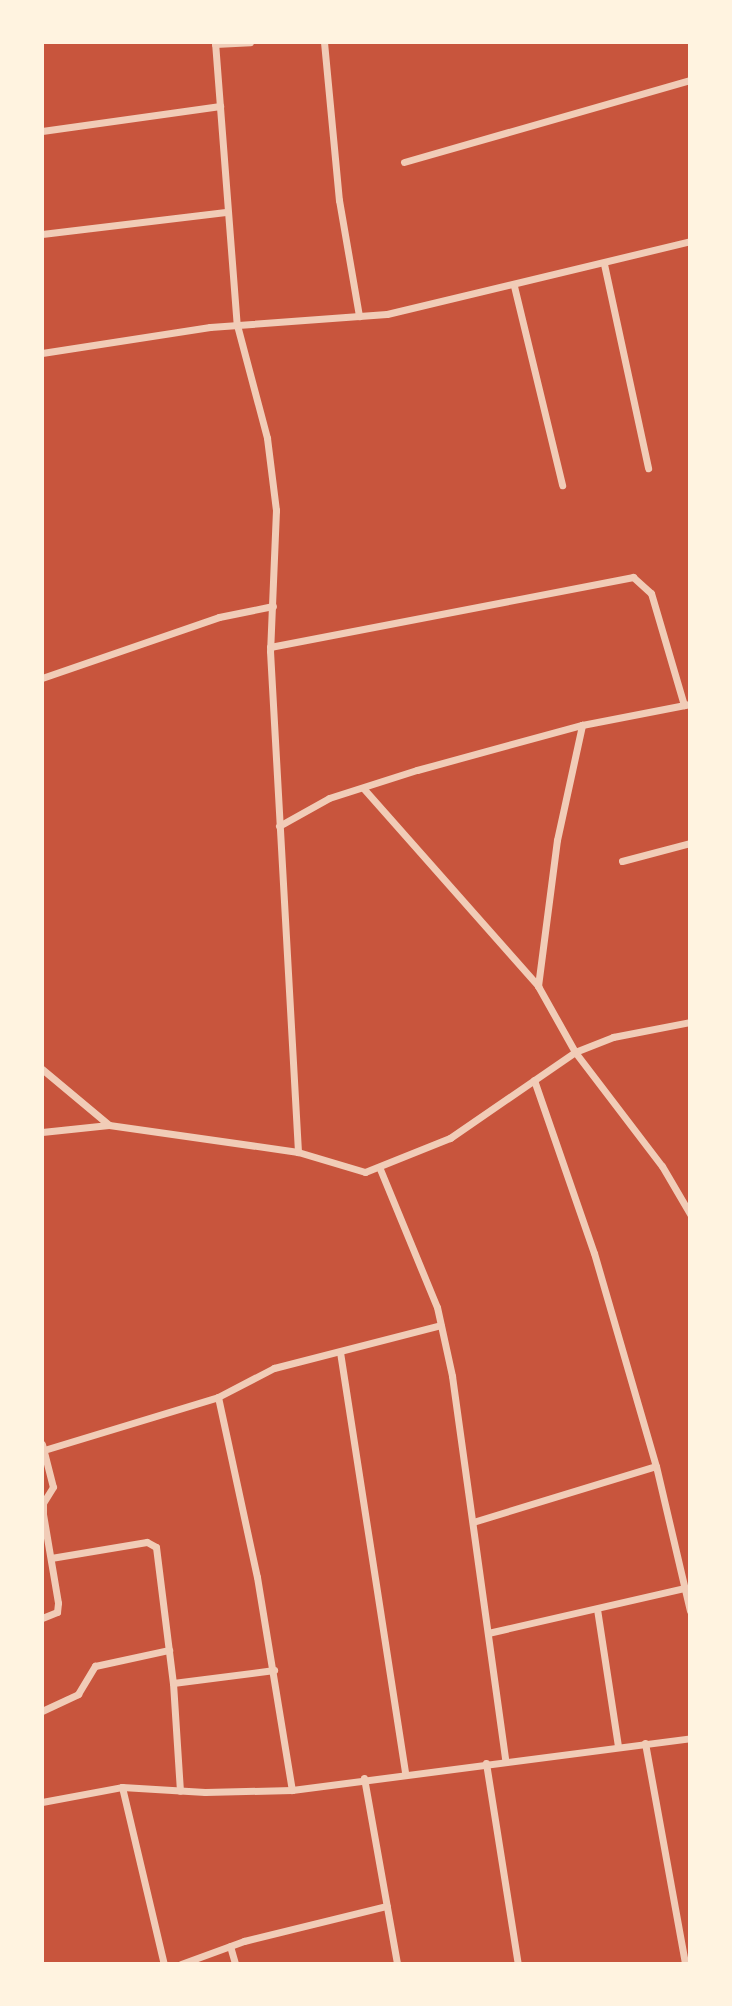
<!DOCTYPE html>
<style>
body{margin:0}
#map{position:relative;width:732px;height:2006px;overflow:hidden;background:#c8553d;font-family:"Alegreya Sans",sans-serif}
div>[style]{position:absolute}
.minor>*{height:7px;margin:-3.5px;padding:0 3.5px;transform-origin:3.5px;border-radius:3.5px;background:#f1ccb7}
span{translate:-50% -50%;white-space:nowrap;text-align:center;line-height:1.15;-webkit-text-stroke:6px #fff3e0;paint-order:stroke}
.frame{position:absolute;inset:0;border:44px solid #fff3e0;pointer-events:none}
</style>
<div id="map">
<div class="minor">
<div style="left:215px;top:42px;width:284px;rotate:85.6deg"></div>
<div style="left:237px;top:325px;width:117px;rotate:75.1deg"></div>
<div style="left:267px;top:438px;width:73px;rotate:82.9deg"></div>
<div style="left:276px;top:510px;width:141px;rotate:92.4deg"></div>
<div style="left:270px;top:651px;width:502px;rotate:86.8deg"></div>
<div style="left:324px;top:42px;width:159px;rotate:84.6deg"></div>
<div style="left:339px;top:200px;width:118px;rotate:80.2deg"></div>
<div style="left:215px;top:44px;width:35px;rotate:-3deg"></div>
<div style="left:42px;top:131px;width:180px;rotate:-8deg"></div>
<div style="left:404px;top:162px;width:298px;rotate:-16deg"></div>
<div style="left:42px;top:234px;width:185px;rotate:-6.8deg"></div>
<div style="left:604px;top:264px;width:209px;rotate:77.8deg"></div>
<div style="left:514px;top:286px;width:205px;rotate:76.4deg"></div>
<div style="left:42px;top:353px;width:170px;rotate:-8.8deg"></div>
<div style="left:210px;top:327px;width:177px;rotate:-4.2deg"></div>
<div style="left:387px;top:314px;width:312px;rotate:-13.5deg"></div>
<div style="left:270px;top:647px;width:370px;rotate:-10.9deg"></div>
<div style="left:633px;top:577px;width:24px;rotate:42deg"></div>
<div style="left:651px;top:593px;width:117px;rotate:73.6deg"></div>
<div style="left:42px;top:678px;width:187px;rotate:-19deg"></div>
<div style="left:219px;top:617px;width:55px;rotate:-11.5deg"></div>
<div style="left:364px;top:789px;width:263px;rotate:48.5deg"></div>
<div style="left:538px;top:986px;width:76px;rotate:60.7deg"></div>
<div style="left:575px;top:1052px;width:143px;rotate:52.7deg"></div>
<div style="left:662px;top:1166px;width:56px;rotate:59.7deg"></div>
<div style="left:279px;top:826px;width:57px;rotate:-29.2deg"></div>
<div style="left:329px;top:798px;width:92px;rotate:-17.7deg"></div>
<div style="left:417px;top:770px;width:171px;rotate:-15.3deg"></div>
<div style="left:582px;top:725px;width:110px;rotate:-11deg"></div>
<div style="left:622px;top:861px;width:70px;rotate:-14.8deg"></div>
<div style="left:538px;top:986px;width:147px;rotate:-82.6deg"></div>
<div style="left:557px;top:840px;width:118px;rotate:-77.7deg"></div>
<div style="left:42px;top:1069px;width:87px;rotate:39.9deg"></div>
<div style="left:534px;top:1080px;width:183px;rotate:70.9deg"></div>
<div style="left:594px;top:1253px;width:222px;rotate:73.8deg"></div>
<div style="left:656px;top:1466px;width:149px;rotate:76.8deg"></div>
<div style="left:42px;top:1132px;width:67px;rotate:-6deg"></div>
<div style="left:109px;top:1125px;width:191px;rotate:8.1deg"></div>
<div style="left:298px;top:1152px;width:70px;rotate:16.6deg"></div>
<div style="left:365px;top:1172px;width:92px;rotate:-21.8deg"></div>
<div style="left:450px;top:1138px;width:152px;rotate:-34.5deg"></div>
<div style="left:575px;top:1052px;width:41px;rotate:-21.5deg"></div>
<div style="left:613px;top:1037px;width:78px;rotate:-11deg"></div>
<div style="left:380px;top:1169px;width:149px;rotate:67.6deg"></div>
<div style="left:437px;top:1307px;width:71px;rotate:77.7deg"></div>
<div style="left:452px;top:1376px;width:388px;rotate:82.1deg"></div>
<div style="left:340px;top:1352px;width:427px;rotate:81.2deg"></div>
<div style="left:218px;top:1397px;width:184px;rotate:77.8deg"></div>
<div style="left:257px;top:1577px;width:216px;rotate:80.7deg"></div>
<div style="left:42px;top:1444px;width:44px;rotate:75.7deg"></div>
<div style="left:53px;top:1487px;width:19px;rotate:122deg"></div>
<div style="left:43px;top:1503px;width:11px;rotate:90deg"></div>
<div style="left:43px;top:1514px;width:90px;rotate:80.4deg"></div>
<div style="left:58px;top:1603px;width:9px;rotate:96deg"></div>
<div style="left:57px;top:1612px;width:16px;rotate:158deg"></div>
<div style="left:44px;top:1450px;width:182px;rotate:-16.9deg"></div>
<div style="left:218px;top:1397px;width:63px;rotate:-27.4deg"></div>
<div style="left:274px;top:1368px;width:172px;rotate:-14.4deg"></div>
<div style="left:473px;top:1522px;width:191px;rotate:-17deg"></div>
<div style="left:51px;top:1558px;width:97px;rotate:-9.5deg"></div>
<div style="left:147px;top:1542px;width:10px;rotate:29deg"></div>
<div style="left:156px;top:1547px;width:137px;rotate:82.9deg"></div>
<div style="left:173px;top:1683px;width:108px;rotate:86.3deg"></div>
<div style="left:597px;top:1609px;width:139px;rotate:81.3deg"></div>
<div style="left:488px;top:1633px;width:202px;rotate:-12.9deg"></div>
<div style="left:173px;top:1683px;width:102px;rotate:-7.3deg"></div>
<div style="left:42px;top:1711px;width:40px;rotate:-25deg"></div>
<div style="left:78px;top:1694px;width:33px;rotate:-59deg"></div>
<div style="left:95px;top:1666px;width:76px;rotate:-12.2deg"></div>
<div style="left:645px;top:1743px;width:225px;rotate:79.7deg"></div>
<div style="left:486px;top:1763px;width:204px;rotate:81deg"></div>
<div style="left:364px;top:1778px;width:189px;rotate:79.9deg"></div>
<div style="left:122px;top:1787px;width:182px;rotate:76.7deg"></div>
<div style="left:42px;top:1802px;width:81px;rotate:-10.6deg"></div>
<div style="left:122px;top:1787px;width:83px;rotate:3.4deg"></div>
<div style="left:205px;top:1792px;width:87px;rotate:-1.3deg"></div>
<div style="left:292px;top:1790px;width:401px;rotate:-7.4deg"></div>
<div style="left:230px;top:1946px;width:19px;rotate:74deg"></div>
<div style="left:181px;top:1964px;width:67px;rotate:-20.1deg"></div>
<div style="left:244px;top:1941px;width:147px;rotate:-13.8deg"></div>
</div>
<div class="frame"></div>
</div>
